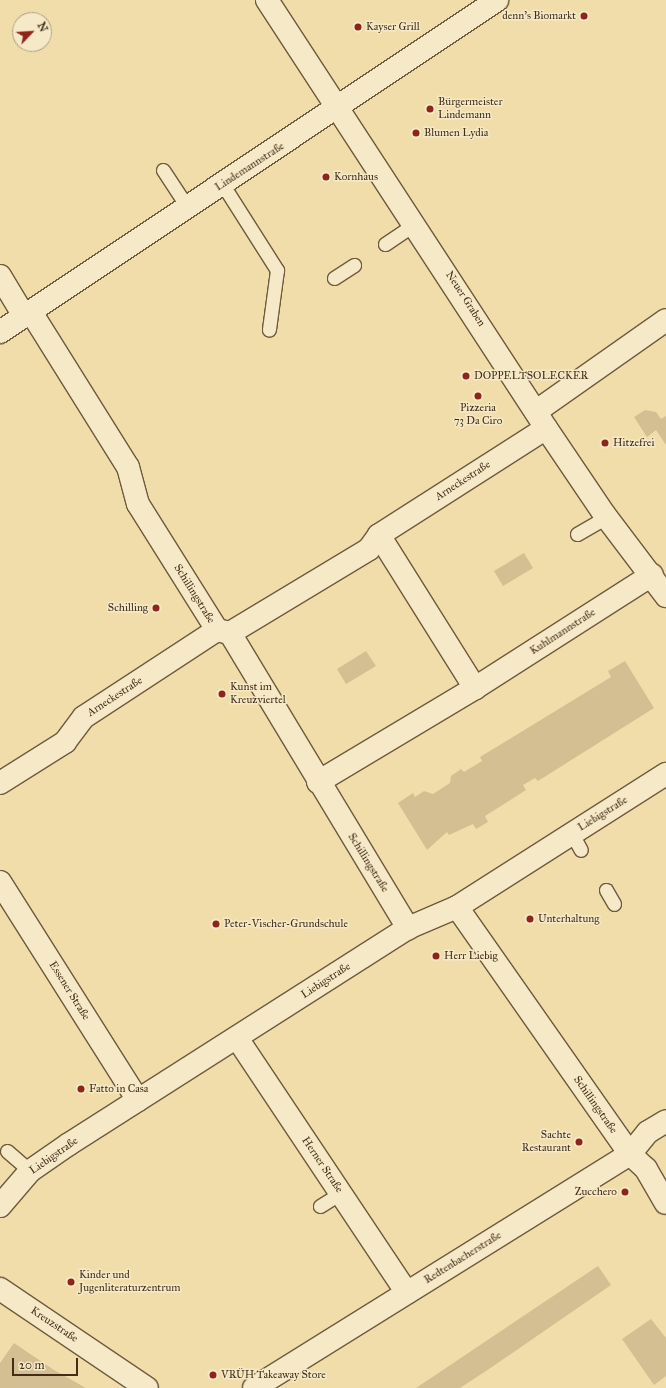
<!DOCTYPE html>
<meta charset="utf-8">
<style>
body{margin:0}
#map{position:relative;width:666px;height:1388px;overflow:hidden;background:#f1ddaa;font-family:"IM FELL Great Primer",serif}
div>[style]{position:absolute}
.green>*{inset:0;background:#d3bf91}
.roads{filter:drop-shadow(1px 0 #6e5a3c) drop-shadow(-1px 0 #6e5a3c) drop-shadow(0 1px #6e5a3c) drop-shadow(0 -1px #6e5a3c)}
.service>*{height:13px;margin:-6.5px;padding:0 6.5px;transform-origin:6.5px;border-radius:6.5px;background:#f6e9c8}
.minor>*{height:22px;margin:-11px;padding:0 11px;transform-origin:11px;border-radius:11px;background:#f6e9c8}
.secondary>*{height:22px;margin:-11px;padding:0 11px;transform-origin:11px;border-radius:11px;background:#f6e9c8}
.dots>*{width:11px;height:11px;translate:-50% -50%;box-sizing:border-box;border:2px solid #f6e9c8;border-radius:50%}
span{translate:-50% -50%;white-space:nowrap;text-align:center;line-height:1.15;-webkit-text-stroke:3px #f6e9c8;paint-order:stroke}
.poi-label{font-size:11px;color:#422e18}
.right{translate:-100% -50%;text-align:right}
.left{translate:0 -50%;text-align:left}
.street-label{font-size:11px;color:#422e18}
.north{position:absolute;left:12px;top:12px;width:40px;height:40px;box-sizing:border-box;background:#f6e9c8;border:1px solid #ae9e82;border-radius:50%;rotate:65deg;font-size:11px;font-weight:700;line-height:16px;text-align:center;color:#422e18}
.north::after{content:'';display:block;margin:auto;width:14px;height:18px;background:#8f2418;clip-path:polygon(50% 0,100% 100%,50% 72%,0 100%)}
.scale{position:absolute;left:12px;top:1358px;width:66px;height:18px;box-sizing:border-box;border:2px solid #422e18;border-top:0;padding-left:5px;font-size:12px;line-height:14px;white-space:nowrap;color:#422e18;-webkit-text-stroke:3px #f6e9c8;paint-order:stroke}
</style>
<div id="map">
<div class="green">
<div style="clip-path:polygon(645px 410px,656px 412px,661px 419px,666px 416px,666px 445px,656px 430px,647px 437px,634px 417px)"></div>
<div style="clip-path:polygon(524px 553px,533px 568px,503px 586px,494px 571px)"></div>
<div style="clip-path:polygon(366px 651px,376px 666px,346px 684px,337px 669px)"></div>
<div style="clip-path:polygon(625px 661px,654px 708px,538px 781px,535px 778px,523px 785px,526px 790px,485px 816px,488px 822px,476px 829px,473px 824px,449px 835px,447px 832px,427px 850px,398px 803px,413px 793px,415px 797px,424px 791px,433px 794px,450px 783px,451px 776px,461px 769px,464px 772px,482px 761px,480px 757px,611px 677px,608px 671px)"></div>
<div style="clip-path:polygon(598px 1266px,611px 1285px,492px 1367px,460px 1388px,416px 1388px)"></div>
<div style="clip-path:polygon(651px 1319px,666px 1338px,666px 1376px,654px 1385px,622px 1339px)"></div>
<div style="clip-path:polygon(14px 1343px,54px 1370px,86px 1388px,0 1388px,0 1363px)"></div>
</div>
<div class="roads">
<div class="service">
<div style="left:163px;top:170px;width:45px;rotate:56.7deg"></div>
<div style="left:223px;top:185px;width:101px;rotate:57.6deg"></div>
<div style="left:277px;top:270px;width:60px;rotate:97.7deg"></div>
<div style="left:385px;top:244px;width:36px;rotate:-34deg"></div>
<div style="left:334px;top:278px;width:24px;rotate:-33deg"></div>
<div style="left:577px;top:534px;width:34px;rotate:-30deg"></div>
<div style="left:572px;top:834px;width:18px;rotate:61deg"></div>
<div style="left:606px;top:890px;width:16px;rotate:60deg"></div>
<div style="left:7px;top:1151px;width:30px;rotate:41deg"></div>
<div style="left:320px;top:1206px;width:25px;rotate:-32deg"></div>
</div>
<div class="minor">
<div style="left:267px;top:0;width:511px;rotate:56.9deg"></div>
<div style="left:546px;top:428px;width:104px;rotate:56deg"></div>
<div style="left:604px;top:514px;width:103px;rotate:52.9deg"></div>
<div style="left:0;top:276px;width:47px;rotate:59deg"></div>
<div style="left:31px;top:312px;width:183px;rotate:58deg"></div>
<div style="left:128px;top:467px;width:38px;rotate:75deg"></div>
<div style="left:138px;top:504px;width:149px;rotate:57.9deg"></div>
<div style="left:217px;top:630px;width:13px;rotate:13deg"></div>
<div style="left:230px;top:633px;width:345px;rotate:58.9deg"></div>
<div style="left:538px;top:410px;width:156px;rotate:-35.1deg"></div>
<div style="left:379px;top:535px;width:181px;rotate:57.9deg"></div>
<div style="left:230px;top:633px;width:162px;rotate:-31.1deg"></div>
<div style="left:369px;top:549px;width:17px;rotate:-54deg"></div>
<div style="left:379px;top:535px;width:198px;rotate:-32.6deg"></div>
<div style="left:318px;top:782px;width:183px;rotate:-30.9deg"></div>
<div style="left:475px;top:688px;width:210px;rotate:-32.6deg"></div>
<div style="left:0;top:783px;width:77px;rotate:-32.2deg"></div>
<div style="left:65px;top:742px;width:31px;rotate:-53deg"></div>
<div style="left:84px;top:717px;width:159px;rotate:-33.2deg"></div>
<div style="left:0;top:882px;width:258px;rotate:57.7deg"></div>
<div style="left:457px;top:907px;width:302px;rotate:55deg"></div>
<div style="left:630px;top:1154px;width:22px;rotate:43deg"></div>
<div style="left:646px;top:1169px;width:39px;rotate:60deg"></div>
<div style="left:237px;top:1038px;width:306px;rotate:56.3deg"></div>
<div style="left:0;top:1206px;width:46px;rotate:-49.4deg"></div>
<div style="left:30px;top:1171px;width:47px;rotate:-34.7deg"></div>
<div style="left:69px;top:1144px;width:402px;rotate:-32.5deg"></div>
<div style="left:408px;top:928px;width:53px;rotate:-23.2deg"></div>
<div style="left:457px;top:907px;width:248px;rotate:-32.5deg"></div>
<div style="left:0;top:1289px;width:177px;rotate:34deg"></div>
<div style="left:254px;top:1388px;width:443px;rotate:-31.9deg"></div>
<div style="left:630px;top:1154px;width:28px;rotate:-51deg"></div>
<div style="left:648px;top:1132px;width:21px;rotate:-31deg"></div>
</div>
<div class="secondary">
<div style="left:0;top:332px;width:598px;rotate:-33.74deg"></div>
</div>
</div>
<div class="dots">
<div style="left:584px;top:16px;background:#8f2418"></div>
<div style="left:358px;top:27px;background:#8f2418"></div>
<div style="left:430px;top:109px;background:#8f2418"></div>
<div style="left:416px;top:133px;background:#8f2418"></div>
<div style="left:326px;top:177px;background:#8f2418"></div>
<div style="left:466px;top:376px;background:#8f2418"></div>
<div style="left:478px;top:396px;background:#8f2418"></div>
<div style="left:605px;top:443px;background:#8f2418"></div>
<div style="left:156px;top:608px;background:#8f2418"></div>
<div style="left:222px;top:694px;background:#8f2418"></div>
<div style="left:530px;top:919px;background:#8f2418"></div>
<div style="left:216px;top:924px;background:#8f2418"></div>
<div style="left:436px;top:956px;background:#8f2418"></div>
<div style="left:81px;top:1089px;background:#8f2418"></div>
<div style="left:579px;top:1142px;background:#8f2418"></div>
<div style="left:625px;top:1192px;background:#8f2418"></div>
<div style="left:71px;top:1282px;background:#8f2418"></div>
<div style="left:213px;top:1375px;background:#8f2418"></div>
</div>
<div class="poi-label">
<span class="right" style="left:576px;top:16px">denn's Biomarkt</span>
<span class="left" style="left:366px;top:27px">Kayser Grill</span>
<span class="left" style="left:438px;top:109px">Bürgermeister<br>Lindemann</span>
<span class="left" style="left:424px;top:133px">Blumen Lydia</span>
<span class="left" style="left:334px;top:177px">Kornhaus</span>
<span class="left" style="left:474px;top:376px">DOPPELTSOLECKER</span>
<span style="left:478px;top:415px">Pizzeria<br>73 Da Ciro</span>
<span class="left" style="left:613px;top:443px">Hitzefrei</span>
<span class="right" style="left:148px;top:608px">Schilling</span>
<span class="left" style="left:230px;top:694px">Kunst im<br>Kreuzviertel</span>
<span class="left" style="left:538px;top:919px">Unterhaltung</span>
<span class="left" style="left:224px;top:924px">Peter-Vischer-Grundschule</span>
<span class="left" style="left:444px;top:956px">Herr Liebig</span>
<span class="left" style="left:89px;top:1089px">Fatto in Casa</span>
<span class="right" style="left:571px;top:1142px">Sachte<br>Restaurant</span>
<span class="right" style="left:617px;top:1192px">Zucchero</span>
<span class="left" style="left:79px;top:1282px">Kinder und<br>Jugenliteraturzentrum</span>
<span class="left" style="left:221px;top:1375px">VRÜH Takeaway Store</span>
</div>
<div class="street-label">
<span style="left:250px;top:167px;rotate:-33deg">Lindemannstraße</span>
<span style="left:465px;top:299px;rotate:57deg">Neuer Graben</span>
<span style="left:463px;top:481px;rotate:-33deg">Arneckestraße</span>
<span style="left:194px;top:594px;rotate:58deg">Schillingstraße</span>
<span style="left:563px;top:632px;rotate:-33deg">Kuhlmannstraße</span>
<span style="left:115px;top:697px;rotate:-33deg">Arneckestraße</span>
<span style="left:603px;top:814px;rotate:-32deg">Liebigstraße</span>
<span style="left:368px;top:863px;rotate:58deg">Schillingstraße</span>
<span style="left:326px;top:981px;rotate:-33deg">Liebigstraße</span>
<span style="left:69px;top:991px;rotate:58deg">Essener Straße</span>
<span style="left:595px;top:1105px;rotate:55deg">Schillingstraße</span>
<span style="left:54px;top:1156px;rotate:-35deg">Liebigstraße</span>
<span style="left:322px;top:1165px;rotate:56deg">Herner Straße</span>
<span style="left:463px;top:1258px;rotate:-32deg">Redtenbacherstraße</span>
<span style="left:54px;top:1325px;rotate:34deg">Kreuzstraße</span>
</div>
<div class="north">N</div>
<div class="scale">20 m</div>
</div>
